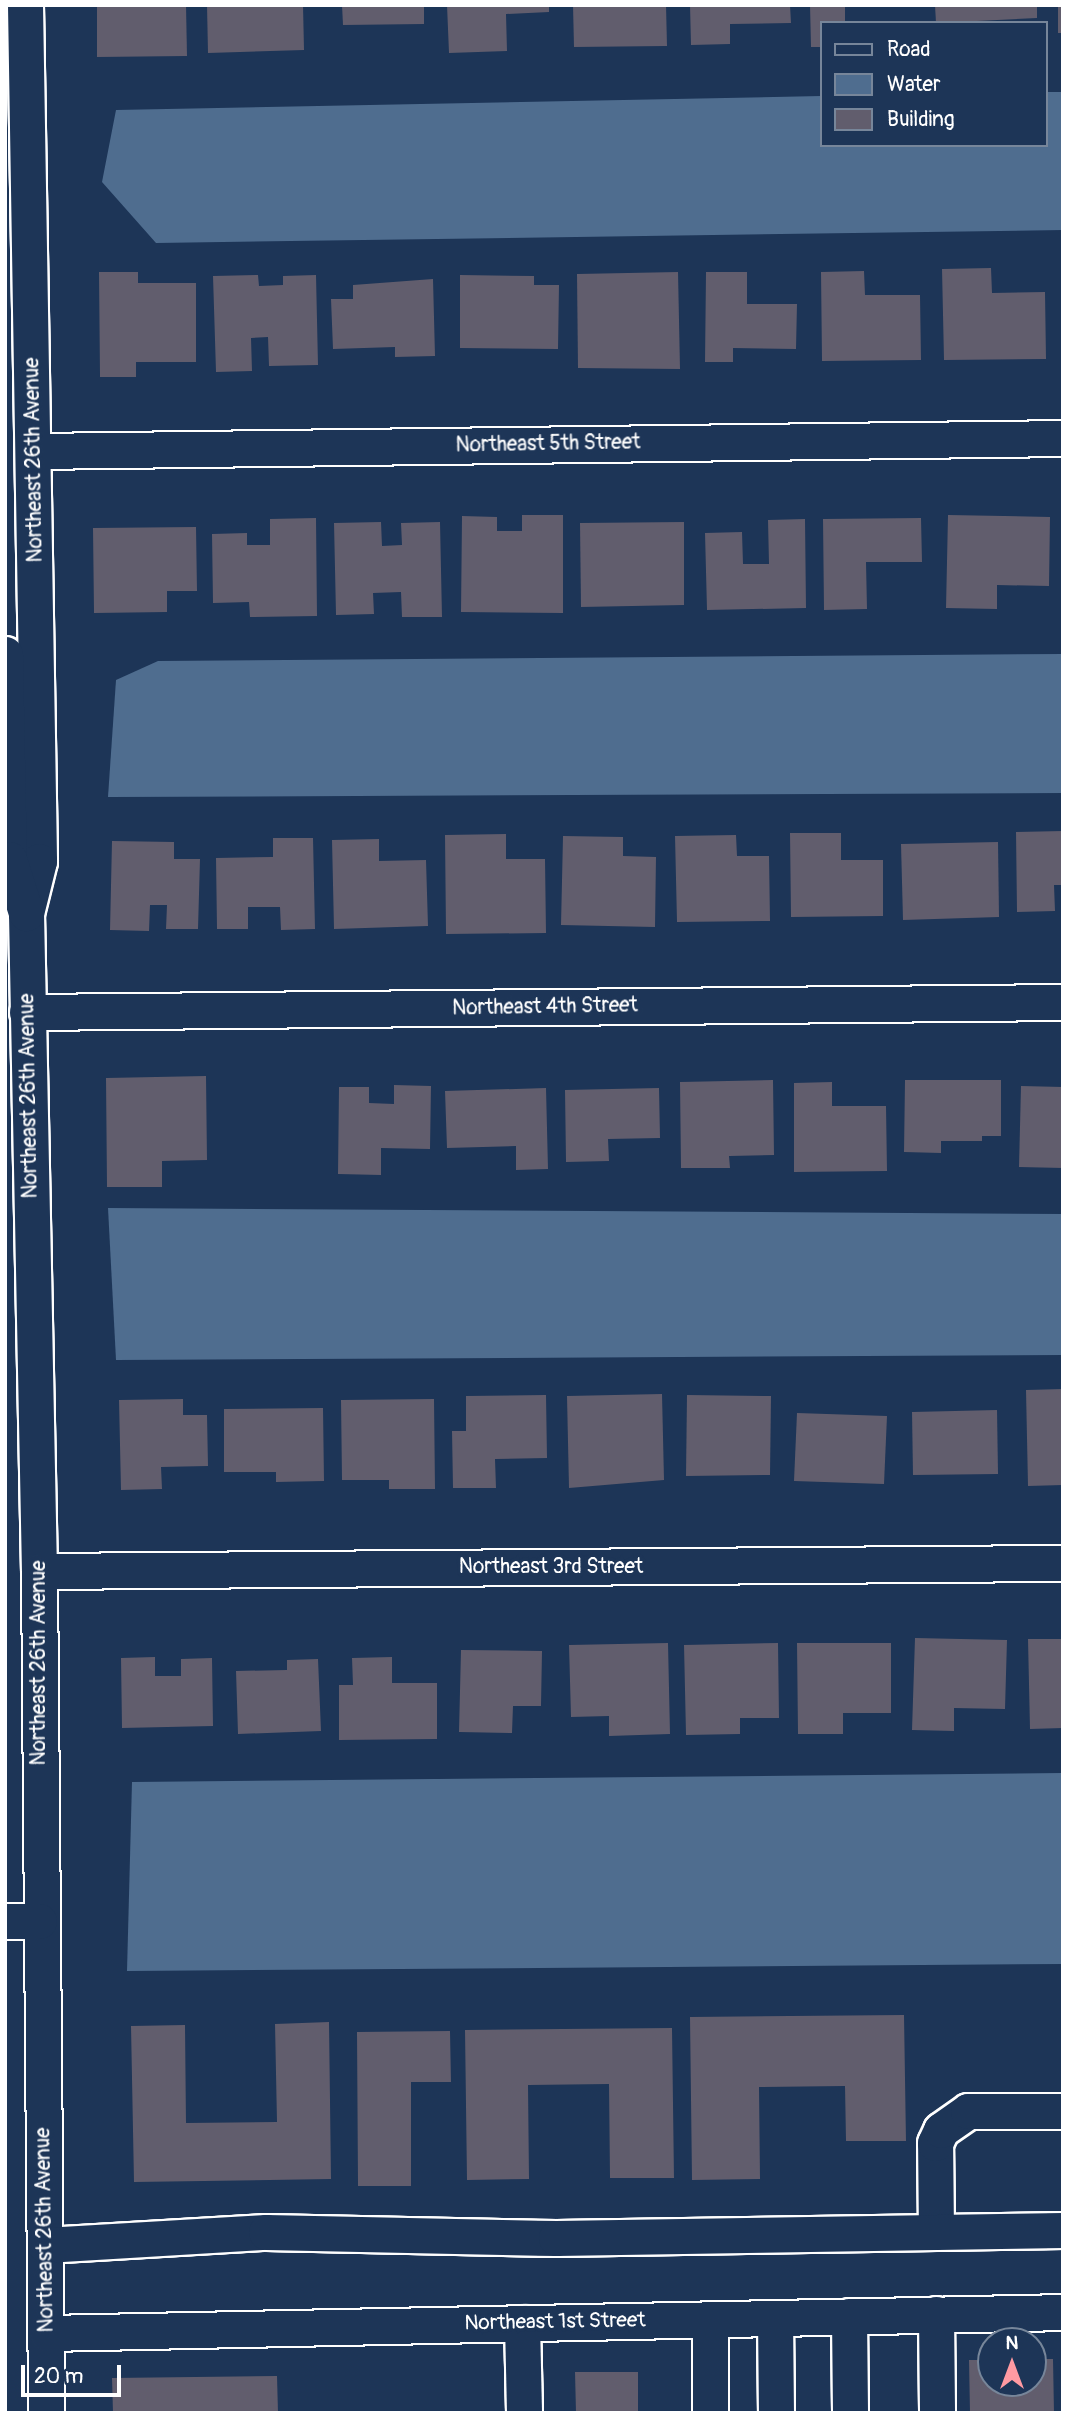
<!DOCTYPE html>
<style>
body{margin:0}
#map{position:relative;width:1068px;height:2418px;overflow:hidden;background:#1d3557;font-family:Pangolin,sans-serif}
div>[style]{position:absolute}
.water>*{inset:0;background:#4f6d8f}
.building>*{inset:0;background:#615d6d}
.roads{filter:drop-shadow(2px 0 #fff) drop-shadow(-2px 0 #fff) drop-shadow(0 2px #fff) drop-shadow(0 -2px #fff)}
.minor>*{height:35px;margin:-17.5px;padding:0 17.5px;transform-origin:17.5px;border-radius:17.5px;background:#1d3557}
span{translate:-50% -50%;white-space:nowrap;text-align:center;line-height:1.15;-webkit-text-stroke:7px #1d3557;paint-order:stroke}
.street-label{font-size:21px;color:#fff}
.frame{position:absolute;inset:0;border:7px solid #fff;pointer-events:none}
.legend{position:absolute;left:820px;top:21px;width:228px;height:126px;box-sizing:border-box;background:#1d3557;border:2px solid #77869a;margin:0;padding:9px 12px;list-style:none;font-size:21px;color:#fff}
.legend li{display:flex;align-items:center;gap:14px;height:35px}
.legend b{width:35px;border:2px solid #77869a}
.north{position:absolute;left:977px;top:2327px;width:70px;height:70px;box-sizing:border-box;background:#1d3557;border:2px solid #77869a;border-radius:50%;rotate:0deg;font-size:19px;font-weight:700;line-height:28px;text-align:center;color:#fff}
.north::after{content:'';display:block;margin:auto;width:24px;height:32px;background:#ff9aa2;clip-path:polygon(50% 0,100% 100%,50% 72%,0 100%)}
.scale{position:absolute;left:21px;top:2365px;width:100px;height:32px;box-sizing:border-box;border:4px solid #fff;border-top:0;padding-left:9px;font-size:21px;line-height:24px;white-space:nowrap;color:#fff;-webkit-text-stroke:5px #1d3557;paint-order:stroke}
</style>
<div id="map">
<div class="water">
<div style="clip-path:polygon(1045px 92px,1063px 92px,1063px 230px,156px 243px,102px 182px,116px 110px,821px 96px,821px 145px,1045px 145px)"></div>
<div style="clip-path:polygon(1063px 654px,1063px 793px,108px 797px,116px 680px,158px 661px)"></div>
<div style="clip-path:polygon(108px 1208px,1063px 1214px,1063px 1355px,116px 1360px)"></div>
<div style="clip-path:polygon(1063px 1773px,1063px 1964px,127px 1971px,132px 1782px)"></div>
</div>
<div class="building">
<div style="clip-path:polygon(97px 5px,186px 5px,187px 56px,97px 57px)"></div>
<div style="clip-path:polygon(207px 5px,303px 5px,304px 50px,208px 53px)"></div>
<div style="clip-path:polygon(342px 5px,424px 5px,424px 24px,343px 25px)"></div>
<div style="clip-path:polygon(447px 5px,549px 5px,549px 12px,506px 14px,507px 51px,449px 53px)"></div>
<div style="clip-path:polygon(573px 5px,666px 5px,667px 46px,574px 47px)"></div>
<div style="clip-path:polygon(690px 5px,790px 5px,791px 23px,730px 24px,730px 44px,691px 45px)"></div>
<div style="clip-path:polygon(810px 5px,845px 5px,845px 23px,821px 23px,821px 47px,811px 47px)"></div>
<div style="clip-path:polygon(935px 5px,1037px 5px,1037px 18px,936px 23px)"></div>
<div style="clip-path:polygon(1058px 5px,1063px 5px,1063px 33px,1058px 33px)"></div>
<div style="clip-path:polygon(991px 268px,992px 293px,1045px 292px,1046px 359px,944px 360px,942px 269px)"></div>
<div style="clip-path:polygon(864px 271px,865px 295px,920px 295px,921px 360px,822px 361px,821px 272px)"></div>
<div style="clip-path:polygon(99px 272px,138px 272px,138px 283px,196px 283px,196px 362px,136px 362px,136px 377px,100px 377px)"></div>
<div style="clip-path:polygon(678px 272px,680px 369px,578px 368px,577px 274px)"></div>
<div style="clip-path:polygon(706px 272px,747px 272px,747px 304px,797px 304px,796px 349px,733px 348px,733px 362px,705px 362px)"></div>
<div style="clip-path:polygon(258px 275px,259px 286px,283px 285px,283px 276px,316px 275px,318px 365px,269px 366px,268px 337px,251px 338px,252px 371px,216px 372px,213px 276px)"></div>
<div style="clip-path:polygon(460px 275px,534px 276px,534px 285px,559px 285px,558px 349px,460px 348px)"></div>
<div style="clip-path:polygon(433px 279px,435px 356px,395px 357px,395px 347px,333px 349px,331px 299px,353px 299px,353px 285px)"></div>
<div style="clip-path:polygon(522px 515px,563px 515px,563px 613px,461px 612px,462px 516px,497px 517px,497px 531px,522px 531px)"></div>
<div style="clip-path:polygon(948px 515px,1050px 517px,1049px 586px,997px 585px,997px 609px,946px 608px)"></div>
<div style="clip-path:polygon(316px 518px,317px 616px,250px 617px,249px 602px,213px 603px,212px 534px,247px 533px,247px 545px,270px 545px,270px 519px)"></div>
<div style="clip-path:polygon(921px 518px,922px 562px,866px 562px,867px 609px,824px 610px,823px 519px)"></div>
<div style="clip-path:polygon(805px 519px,806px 608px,707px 610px,705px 533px,742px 532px,743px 564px,769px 564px,768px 520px)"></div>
<div style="clip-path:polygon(381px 522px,382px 546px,402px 545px,401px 523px,440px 522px,442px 617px,402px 617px,401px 592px,373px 593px,374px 614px,336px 615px,334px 523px)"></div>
<div style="clip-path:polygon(684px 522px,684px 605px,581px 607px,580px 523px)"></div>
<div style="clip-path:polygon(196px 527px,197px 591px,167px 591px,167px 612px,94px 613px,93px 528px)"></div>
<div style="clip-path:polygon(1063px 831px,1063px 885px,1054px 885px,1055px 911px,1017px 912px,1016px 832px)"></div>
<div style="clip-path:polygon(790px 833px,841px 833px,841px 860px,883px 860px,883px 916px,791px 917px)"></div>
<div style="clip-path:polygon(506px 834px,506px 859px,545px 859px,546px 933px,446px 934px,445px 835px)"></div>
<div style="clip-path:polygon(736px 835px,737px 856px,769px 856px,770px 921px,677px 922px,675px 836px)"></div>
<div style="clip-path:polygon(563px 836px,623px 837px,623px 856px,656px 857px,655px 927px,561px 925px)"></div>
<div style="clip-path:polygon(273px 838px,313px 838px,315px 929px,281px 930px,280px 907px,248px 907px,248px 929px,217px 929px,216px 858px,273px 857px)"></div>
<div style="clip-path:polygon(379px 839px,379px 861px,426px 860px,428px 926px,334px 929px,332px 840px)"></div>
<div style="clip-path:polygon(112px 841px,174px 842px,174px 859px,200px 859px,198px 929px,166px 929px,167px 905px,150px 905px,149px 931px,110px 930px)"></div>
<div style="clip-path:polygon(998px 842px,999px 917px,903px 920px,901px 844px)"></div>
<div style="clip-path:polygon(206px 1076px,207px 1160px,162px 1161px,162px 1187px,107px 1187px,106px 1078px)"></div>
<div style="clip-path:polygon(773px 1080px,774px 1155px,729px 1156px,730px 1168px,681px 1168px,680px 1082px)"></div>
<div style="clip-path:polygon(905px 1080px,1001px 1080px,1001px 1136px,982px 1136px,982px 1141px,941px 1141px,941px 1153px,904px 1152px)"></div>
<div style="clip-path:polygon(832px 1082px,832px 1106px,886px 1106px,887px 1171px,794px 1172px,794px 1083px)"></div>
<div style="clip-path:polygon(394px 1085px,431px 1086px,430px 1149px,381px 1148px,381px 1175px,338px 1174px,339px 1087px,369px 1087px,369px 1103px,394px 1104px)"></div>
<div style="clip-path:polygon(1021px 1086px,1063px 1087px,1063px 1168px,1019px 1167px)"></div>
<div style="clip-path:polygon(546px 1088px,548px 1169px,516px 1170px,516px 1146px,447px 1148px,445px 1091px)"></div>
<div style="clip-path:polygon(659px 1088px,660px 1138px,608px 1139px,609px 1161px,566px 1162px,565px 1090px)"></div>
<div style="clip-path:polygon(1063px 1389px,1063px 1485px,1028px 1486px,1026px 1390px)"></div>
<div style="clip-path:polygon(662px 1394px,664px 1480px,569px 1488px,567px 1396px)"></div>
<div style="clip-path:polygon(546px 1395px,547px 1458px,495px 1459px,496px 1488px,453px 1488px,452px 1431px,466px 1431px,466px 1396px)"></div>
<div style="clip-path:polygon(687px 1395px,771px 1396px,770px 1475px,686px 1476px)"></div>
<div style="clip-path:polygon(183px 1399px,183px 1415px,207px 1415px,208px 1466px,161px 1467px,162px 1489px,121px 1490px,119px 1400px)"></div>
<div style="clip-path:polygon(434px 1399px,435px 1489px,389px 1489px,389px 1480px,342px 1480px,341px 1400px)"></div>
<div style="clip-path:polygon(323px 1408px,324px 1481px,276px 1482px,276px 1472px,224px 1472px,224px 1409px)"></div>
<div style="clip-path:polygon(997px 1410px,998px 1474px,913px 1475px,912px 1412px)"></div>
<div style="clip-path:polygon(797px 1413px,887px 1416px,884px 1484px,794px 1481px)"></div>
<div style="clip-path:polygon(915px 1638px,1007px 1640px,1005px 1709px,954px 1708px,954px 1731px,912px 1730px)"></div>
<div style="clip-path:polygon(1028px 1639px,1063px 1639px,1063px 1728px,1030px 1729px)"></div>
<div style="clip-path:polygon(668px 1643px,670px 1734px,609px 1736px,609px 1716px,571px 1717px,569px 1645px)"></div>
<div style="clip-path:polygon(778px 1643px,779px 1718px,740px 1718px,740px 1734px,686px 1735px,684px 1645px)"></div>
<div style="clip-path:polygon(797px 1643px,891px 1643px,891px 1713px,843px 1713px,843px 1734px,798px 1734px)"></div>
<div style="clip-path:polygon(461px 1650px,542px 1651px,541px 1706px,513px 1706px,512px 1733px,459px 1732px)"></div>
<div style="clip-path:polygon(155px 1657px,155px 1676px,181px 1676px,181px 1659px,212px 1658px,213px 1726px,122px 1728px,121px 1658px)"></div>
<div style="clip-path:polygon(392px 1657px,392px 1683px,437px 1683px,437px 1739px,339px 1740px,339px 1685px,353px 1685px,352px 1658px)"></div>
<div style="clip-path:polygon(318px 1659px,321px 1731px,238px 1734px,236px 1671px,287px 1670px,287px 1660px)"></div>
<div style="clip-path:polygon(904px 2015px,906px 2141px,846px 2141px,845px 2086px,759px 2087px,760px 2179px,692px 2180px,690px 2017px)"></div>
<div style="clip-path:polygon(329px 2022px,331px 2179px,134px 2182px,131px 2026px,185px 2025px,186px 2123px,277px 2122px,275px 2024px)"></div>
<div style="clip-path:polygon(672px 2028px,674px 2178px,610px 2178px,609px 2084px,528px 2085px,529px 2179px,467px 2180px,465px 2030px)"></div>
<div style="clip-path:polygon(450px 2031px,451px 2082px,411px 2082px,411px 2186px,358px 2186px,357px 2032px)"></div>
<div style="clip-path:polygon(1033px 2359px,1053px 2359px,1054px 2413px,970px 2413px,969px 2360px,991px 2360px,991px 2383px,1033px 2383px)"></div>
<div style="clip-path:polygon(575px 2372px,638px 2372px,638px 2413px,576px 2413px)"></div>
<div style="clip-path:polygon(277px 2376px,278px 2413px,113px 2413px,112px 2378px)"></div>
</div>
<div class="roads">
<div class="minor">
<div style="left:25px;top:5px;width:856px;rotate:89.06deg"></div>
<div style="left:39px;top:861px;width:54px;rotate:104deg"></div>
<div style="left:26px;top:913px;width:658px;rotate:88.87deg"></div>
<div style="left:39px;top:1571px;width:842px;rotate:89.52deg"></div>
<div style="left:34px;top:451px;width:1029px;rotate:-0.72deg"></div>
<div style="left:5px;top:654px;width:205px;rotate:88.9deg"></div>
<div style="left:9px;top:859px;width:57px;rotate:72.5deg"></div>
<div style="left:27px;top:1012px;width:1036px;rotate:-0.55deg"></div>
<div style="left:39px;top:1571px;width:1024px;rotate:-0.45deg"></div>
<div style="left:5px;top:1921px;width:34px"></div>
<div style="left:936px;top:2232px;width:89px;rotate:-90.6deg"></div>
<div style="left:935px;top:2143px;width:14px;rotate:-65deg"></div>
<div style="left:941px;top:2130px;width:33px;rotate:-35deg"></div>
<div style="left:968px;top:2111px;width:95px"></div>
<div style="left:45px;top:2245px;width:221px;rotate:-3.4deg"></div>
<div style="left:266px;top:2232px;width:290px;rotate:1.2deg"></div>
<div style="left:556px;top:2238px;width:507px;rotate:-0.9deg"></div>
<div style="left:936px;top:2314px;width:99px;rotate:89.4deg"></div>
<div style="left:849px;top:2316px;width:97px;rotate:89.4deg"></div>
<div style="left:775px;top:2318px;width:95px;rotate:89.4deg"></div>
<div style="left:710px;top:2319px;width:94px;rotate:90deg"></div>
<div style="left:522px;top:2323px;width:90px;rotate:88.7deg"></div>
<div style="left:47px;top:2333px;width:1016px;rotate:-1.18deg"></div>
</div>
</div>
<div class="street-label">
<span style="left:548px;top:444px;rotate:-1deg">Northeast 5th Street</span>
<span style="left:34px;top:460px;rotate:-91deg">Northeast 26th Avenue</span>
<span style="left:545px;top:1007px;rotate:-1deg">Northeast 4th Street</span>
<span style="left:29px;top:1096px;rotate:-91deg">Northeast 26th Avenue</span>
<span style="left:551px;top:1567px">Northeast 3rd Street</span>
<span style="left:39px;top:1663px;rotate:-90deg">Northeast 26th Avenue</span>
<span style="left:45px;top:2230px;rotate:-91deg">Northeast 26th Avenue</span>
<span style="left:555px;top:2322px;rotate:-1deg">Northeast 1st Street</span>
</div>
<div class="frame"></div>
<ul class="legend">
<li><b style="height:9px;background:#1d3557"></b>Road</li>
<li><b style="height:19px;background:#4f6d8f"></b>Water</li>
<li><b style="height:19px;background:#615d6d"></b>Building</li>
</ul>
<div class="north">N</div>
<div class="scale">20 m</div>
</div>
